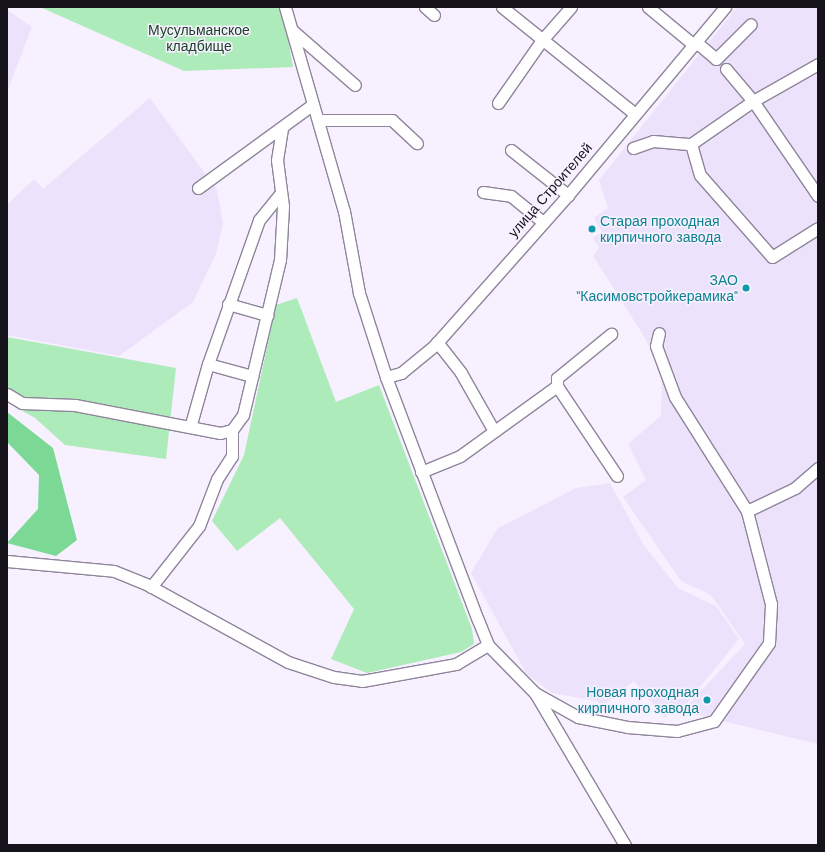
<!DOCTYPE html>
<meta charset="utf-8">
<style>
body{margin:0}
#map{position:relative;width:825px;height:852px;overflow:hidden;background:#f7f0ff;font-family:"DM Sans",sans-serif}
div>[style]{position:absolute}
.built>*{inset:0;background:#ede2fb}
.green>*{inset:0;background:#adebbb}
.forest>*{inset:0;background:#7cd895}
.roads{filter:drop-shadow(1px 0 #8f859b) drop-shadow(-1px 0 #8f859b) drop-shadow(0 1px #8f859b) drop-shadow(0 -1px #8f859b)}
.minor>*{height:11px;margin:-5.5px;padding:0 5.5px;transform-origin:5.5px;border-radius:5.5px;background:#fff}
.dots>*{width:11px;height:11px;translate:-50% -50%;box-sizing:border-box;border:2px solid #f7f0ff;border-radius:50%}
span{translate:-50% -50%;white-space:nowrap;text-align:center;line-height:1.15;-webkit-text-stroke:3px #f7f0ff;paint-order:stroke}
.park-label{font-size:14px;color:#1c4127}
.street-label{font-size:14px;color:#16131b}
.culture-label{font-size:14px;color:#0d838f}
.left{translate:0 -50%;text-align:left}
.right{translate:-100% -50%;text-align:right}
.frame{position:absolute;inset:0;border:8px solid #16131b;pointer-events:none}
</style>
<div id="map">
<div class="built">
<div style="clip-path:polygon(737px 7px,818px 7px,818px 744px,682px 711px,745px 644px,711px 595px,681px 581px,623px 497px,646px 480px,628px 444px,661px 416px,662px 375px,645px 338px,593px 256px,599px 247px,593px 238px,602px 232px,594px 218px,608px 208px,599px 180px)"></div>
<div style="clip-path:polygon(7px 10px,32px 27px,7px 92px)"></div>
<div style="clip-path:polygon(150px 98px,217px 190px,223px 223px,216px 254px,193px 302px,119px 356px,7px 335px,7px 205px,34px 179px,43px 189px)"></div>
<div style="clip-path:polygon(610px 483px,643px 544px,678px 588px,716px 606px,739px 639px,687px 703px,664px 718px,634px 681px,602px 706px,597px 701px,552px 693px,526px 673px,471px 573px,497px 529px,576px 488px)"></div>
</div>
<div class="green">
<div style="clip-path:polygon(40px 7px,278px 7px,284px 16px,293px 67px,184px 71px)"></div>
<div style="clip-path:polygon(297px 298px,336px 402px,379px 385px,472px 629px,474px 644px,461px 652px,367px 673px,331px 659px,354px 609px,280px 518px,237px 551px,212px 521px,244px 455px,276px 305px)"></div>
<div style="clip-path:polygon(7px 337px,176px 368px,166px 459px,65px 445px,35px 418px,7px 402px)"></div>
</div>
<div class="forest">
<div style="clip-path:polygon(7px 412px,53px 448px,77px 540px,56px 556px,7px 543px,38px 509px,39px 475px,7px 442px)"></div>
</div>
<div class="roads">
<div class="minor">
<div style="left:285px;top:7px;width:212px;rotate:73.9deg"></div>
<div style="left:344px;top:211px;width:83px;rotate:79.6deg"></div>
<div style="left:359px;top:293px;width:88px;rotate:72.2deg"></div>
<div style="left:386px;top:377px;width:260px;rotate:69.3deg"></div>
<div style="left:478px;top:620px;width:27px;rotate:68deg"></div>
<div style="left:488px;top:645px;width:67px;rotate:45.6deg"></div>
<div style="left:535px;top:693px;width:177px;rotate:59.4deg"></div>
<div style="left:425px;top:7px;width:12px;rotate:42deg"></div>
<div style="left:502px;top:7px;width:169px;rotate:38.8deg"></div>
<div style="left:648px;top:7px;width:60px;rotate:39.6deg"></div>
<div style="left:293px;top:31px;width:82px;rotate:41.1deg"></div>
<div style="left:696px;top:42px;width:26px;rotate:40deg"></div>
<div style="left:716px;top:59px;width:49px;rotate:-45deg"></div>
<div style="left:726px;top:69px;width:42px;rotate:49.8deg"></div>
<div style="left:753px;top:101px;width:75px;rotate:-29.6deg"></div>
<div style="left:498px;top:103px;width:77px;rotate:-55.1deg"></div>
<div style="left:542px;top:40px;width:44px;rotate:-48.7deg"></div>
<div style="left:318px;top:120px;width:74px"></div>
<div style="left:392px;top:120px;width:34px;rotate:43deg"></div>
<div style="left:691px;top:144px;width:32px;rotate:74deg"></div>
<div style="left:700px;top:175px;width:109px;rotate:48.7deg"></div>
<div style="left:772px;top:257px;width:54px;rotate:-32.2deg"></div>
<div style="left:633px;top:148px;width:21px;rotate:-19deg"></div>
<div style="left:653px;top:141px;width:38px;rotate:5deg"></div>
<div style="left:691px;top:144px;width:75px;rotate:-34.7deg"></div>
<div style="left:753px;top:101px;width:115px;rotate:55.6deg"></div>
<div style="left:511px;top:150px;width:73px;rotate:38.3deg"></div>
<div style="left:198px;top:188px;width:142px;rotate:-36.1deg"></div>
<div style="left:483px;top:192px;width:28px;rotate:8deg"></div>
<div style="left:511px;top:196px;width:41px;rotate:39.1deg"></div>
<div style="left:228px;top:304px;width:41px;rotate:15.8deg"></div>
<div style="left:437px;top:342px;width:39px;rotate:52deg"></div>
<div style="left:461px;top:373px;width:67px;rotate:60.4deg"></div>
<div style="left:208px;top:364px;width:46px;rotate:15.3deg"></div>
<div style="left:386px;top:377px;width:16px;rotate:-15deg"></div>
<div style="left:401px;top:373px;width:43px;rotate:-39.3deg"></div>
<div style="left:434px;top:346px;width:202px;rotate:-48.4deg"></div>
<div style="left:568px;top:195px;width:245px;rotate:-50.1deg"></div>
<div style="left:557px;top:386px;width:8px;rotate:-90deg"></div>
<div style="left:557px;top:378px;width:70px;rotate:-39.2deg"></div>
<div style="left:7px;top:394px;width:17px;rotate:31deg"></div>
<div style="left:22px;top:403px;width:53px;rotate:2.2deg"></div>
<div style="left:75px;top:405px;width:148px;rotate:10.9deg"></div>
<div style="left:220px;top:433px;width:12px;rotate:-14deg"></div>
<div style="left:232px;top:430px;width:19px;rotate:-54deg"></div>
<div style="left:243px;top:415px;width:159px;rotate:-76.6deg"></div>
<div style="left:280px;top:260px;width:54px;rotate:-86.8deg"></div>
<div style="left:283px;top:206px;width:46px;rotate:-97.4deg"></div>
<div style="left:277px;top:160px;width:33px;rotate:-81deg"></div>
<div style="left:191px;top:424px;width:62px;rotate:-74.2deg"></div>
<div style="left:208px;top:364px;width:153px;rotate:-70.5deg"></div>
<div style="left:259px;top:220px;width:35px;rotate:-51deg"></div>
<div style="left:421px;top:472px;width:42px;rotate:-22.3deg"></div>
<div style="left:460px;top:456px;width:120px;rotate:-35.8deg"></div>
<div style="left:557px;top:386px;width:108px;rotate:56.3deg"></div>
<div style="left:747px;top:511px;width:53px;rotate:-25.6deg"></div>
<div style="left:795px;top:488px;width:30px;rotate:-41deg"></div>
<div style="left:7px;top:561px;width:107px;rotate:5.3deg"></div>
<div style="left:114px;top:571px;width:37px;rotate:22deg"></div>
<div style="left:148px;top:585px;width:160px;rotate:28.8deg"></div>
<div style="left:288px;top:662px;width:48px;rotate:18.1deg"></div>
<div style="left:334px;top:677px;width:28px;rotate:8deg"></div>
<div style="left:362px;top:681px;width:96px;rotate:-10.3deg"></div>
<div style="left:456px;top:664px;width:37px;rotate:-31deg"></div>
<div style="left:151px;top:587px;width:78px;rotate:-51.8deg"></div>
<div style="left:199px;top:526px;width:50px;rotate:-69deg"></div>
<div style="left:217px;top:479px;width:27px;rotate:-57deg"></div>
<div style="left:232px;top:456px;width:26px;rotate:-90deg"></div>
<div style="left:535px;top:693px;width:49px;rotate:29.2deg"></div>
<div style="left:578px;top:717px;width:50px;rotate:11.5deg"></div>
<div style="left:627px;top:727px;width:50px;rotate:4.6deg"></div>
<div style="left:677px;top:731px;width:38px;rotate:-15deg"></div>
<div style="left:714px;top:721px;width:95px;rotate:-54.8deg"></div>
<div style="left:769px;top:643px;width:39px;rotate:-87deg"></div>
<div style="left:771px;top:604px;width:96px;rotate:-104.5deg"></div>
<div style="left:747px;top:511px;width:135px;rotate:-122.3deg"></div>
<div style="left:675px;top:397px;width:54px;rotate:-110.4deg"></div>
<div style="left:656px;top:346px;width:13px;rotate:-77deg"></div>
</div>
</div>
<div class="dots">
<div style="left:592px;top:229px;background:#0f9aa8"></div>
<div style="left:746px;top:288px;background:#0f9aa8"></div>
<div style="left:707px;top:700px;background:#0f9aa8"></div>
</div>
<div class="park-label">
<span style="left:199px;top:38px">Мусульманское<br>кладбище</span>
</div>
<div class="street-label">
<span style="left:550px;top:190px;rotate:-49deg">улица Строителей</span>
</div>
<div class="culture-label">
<span class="left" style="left:600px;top:229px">Старая проходная<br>кирпичного завода</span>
<span class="right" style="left:738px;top:288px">ЗАО<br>"Касимовстройкерамика"</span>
<span class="right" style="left:699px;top:700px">Новая проходная<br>кирпичного завода</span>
</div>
<div class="frame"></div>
</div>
